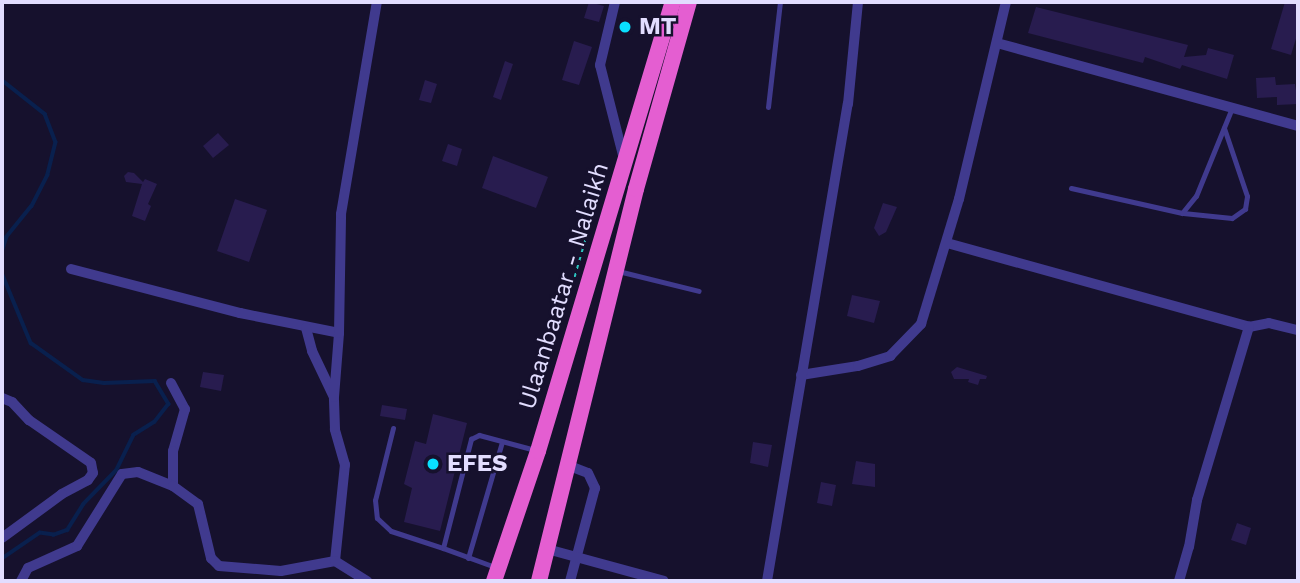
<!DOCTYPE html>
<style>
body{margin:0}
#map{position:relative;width:1300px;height:583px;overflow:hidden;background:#16112d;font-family:"Work Sans",sans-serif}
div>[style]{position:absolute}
.stream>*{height:3.5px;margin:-1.75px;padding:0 1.75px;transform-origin:1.75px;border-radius:1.75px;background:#09204e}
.building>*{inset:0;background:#281c4f}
.path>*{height:2px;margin-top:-1px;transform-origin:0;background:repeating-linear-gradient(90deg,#2cc4bf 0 3.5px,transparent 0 8.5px)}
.service>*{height:5px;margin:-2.5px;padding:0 2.5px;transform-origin:2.5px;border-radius:2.5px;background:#403a8e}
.minor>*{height:10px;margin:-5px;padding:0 5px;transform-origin:5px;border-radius:5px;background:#403a8e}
.trunk>*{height:16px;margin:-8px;padding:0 8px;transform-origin:8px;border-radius:8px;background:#e45ed1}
.dots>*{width:19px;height:19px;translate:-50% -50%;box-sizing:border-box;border:4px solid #16112d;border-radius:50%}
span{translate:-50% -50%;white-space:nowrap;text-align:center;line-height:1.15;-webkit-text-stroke:5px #16112d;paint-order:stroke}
.poi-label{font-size:24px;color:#e2ddff;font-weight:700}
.left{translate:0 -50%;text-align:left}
.street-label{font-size:24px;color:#e2ddff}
.frame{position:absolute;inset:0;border:4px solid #e2ddff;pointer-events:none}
</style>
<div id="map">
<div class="stream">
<div style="left:2px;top:80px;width:55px;rotate:38.3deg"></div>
<div style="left:45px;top:114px;width:30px;rotate:69deg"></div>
<div style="left:56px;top:142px;width:34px;rotate:104deg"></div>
<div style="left:48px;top:175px;width:35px;rotate:117deg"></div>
<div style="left:32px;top:206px;width:40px;rotate:129deg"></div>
<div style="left:7px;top:237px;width:16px;rotate:108deg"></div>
<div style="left:2px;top:273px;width:76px;rotate:67.5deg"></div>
<div style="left:31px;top:343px;width:64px;rotate:35.4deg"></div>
<div style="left:83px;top:380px;width:21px;rotate:8deg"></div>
<div style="left:104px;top:383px;width:51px;rotate:-2.2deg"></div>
<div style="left:155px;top:381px;width:27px;rotate:59deg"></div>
<div style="left:169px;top:404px;width:23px;rotate:128deg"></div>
<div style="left:155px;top:422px;width:25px;rotate:148deg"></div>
<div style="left:134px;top:435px;width:39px;rotate:116deg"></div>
<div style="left:117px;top:470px;width:47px;rotate:134.1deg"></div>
<div style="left:84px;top:504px;width:31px;rotate:122deg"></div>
<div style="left:68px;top:530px;width:15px;rotate:160deg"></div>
<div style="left:54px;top:535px;width:14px;rotate:-172deg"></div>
<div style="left:40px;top:533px;width:46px;rotate:145.6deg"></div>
</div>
<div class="building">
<div style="clip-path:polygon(589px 2px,604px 6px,599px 22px,584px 18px)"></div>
<div style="clip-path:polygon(1285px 2px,1298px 2px,1298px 32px,1291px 55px,1271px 49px)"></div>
<div style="clip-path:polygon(1036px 7px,1188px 45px,1184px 57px,1206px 55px,1208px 48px,1234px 55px,1227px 79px,1182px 65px,1180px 69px,1145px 57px,1143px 63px,1028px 33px)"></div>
<div style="clip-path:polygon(574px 41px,592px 47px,579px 85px,562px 80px)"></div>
<div style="clip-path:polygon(505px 61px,513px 64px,501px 100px,493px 97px)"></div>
<div style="clip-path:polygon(1275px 77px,1276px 85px,1295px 84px,1298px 104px,1277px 105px,1277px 97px,1257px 98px,1256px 78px)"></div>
<div style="clip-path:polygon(425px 80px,437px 84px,431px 103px,419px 100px)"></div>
<div style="clip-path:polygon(218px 133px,229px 145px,213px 158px,203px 146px)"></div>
<div style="clip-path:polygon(448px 144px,462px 149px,457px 166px,442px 161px)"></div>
<div style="clip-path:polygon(493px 156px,548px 177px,536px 208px,482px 188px)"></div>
<div style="clip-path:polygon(128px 172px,134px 173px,143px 182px,145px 179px,157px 184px,148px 204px,151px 206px,145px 221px,132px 216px,142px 184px,126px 182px,124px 176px)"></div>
<div style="clip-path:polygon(235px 199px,267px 210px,249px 262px,217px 251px)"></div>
<div style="clip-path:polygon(883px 203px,897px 207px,886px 232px,879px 236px,874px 228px)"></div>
<div style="clip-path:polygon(852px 295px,880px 301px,874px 323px,847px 316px)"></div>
<div style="clip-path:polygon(957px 367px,987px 376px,986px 379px,980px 379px,978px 385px,968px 382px,969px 379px,954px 379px,951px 372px)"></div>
<div style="clip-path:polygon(203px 372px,224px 375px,221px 391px,200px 387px)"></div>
<div style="clip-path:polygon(382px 405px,407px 409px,405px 420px,380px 416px)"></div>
<div style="clip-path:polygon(433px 414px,467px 423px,440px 531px,404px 522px,412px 488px,404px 484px,415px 441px,426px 444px)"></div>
<div style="clip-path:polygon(753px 442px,772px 445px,768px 467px,750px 463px)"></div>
<div style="clip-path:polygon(856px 461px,875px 464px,875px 487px,852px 484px)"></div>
<div style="clip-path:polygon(821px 482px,836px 485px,832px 506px,817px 503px)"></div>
<div style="clip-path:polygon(1237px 523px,1251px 528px,1246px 545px,1231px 540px)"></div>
</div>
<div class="path">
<div style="left:570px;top:293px;width:61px;rotate:-73.9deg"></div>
</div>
<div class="service">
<div style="left:768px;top:107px;width:106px;rotate:-83.5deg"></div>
<div style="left:1071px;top:188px;width:114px;rotate:12.7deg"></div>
<div style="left:1182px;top:213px;width:22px;rotate:-51deg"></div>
<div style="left:1196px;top:196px;width:95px;rotate:-67.8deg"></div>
<div style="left:1183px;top:213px;width:49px;rotate:5.8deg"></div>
<div style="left:1232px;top:218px;width:16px;rotate:-35deg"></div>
<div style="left:1245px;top:209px;width:13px;rotate:-81deg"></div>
<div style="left:1247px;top:196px;width:72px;rotate:-108.7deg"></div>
<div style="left:618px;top:271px;width:83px;rotate:13.9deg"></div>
<div style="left:393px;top:428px;width:74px;rotate:104deg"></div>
<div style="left:375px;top:500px;width:18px;rotate:84deg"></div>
<div style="left:377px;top:518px;width:19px;rotate:43deg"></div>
<div style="left:391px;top:531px;width:55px;rotate:18.1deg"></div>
<div style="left:468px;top:558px;width:121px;rotate:-73.7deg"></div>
<div style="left:495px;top:567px;width:55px;rotate:-159.9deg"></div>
<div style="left:443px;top:548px;width:113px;rotate:-75.6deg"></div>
<div style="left:471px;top:439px;width:9px;rotate:-27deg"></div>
<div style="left:479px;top:435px;width:58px;rotate:15deg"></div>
</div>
<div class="minor">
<div style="left:615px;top:2px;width:65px;rotate:103.4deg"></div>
<div style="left:600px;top:65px;width:101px;rotate:75.7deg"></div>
<div style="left:997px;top:43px;width:312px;rotate:15.4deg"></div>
<div style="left:947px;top:243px;width:313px;rotate:15.5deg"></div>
<div style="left:1249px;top:327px;width:20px;rotate:-11deg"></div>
<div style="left:1269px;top:323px;width:30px;rotate:14deg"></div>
<div style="left:71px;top:269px;width:175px;rotate:14.6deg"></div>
<div style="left:240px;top:313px;width:101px;rotate:11.4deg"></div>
<div style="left:306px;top:328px;width:24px;rotate:75deg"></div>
<div style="left:312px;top:351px;width:49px;rotate:64.5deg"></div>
<div style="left:801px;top:375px;width:58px;rotate:-9deg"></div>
<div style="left:858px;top:366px;width:34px;rotate:-17deg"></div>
<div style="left:890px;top:356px;width:45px;rotate:-45.9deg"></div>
<div style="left:921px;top:324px;width:131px;rotate:-73.1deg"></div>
<div style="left:959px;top:199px;width:203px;rotate:-76.6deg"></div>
<div style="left:171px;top:383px;width:30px;rotate:62deg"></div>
<div style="left:185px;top:409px;width:44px;rotate:105.9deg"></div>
<div style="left:173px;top:451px;width:35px;rotate:90deg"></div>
<div style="left:2px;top:398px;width:11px;rotate:22deg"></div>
<div style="left:12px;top:402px;width:25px;rotate:47deg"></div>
<div style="left:29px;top:420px;width:75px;rotate:34.7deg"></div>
<div style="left:91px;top:463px;width:10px;rotate:79deg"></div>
<div style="left:93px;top:473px;width:9px;rotate:126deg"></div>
<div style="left:88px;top:480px;width:30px;rotate:152deg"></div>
<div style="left:62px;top:494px;width:74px;rotate:143.7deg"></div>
<div style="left:567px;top:465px;width:22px;rotate:21deg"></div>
<div style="left:588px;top:473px;width:17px;rotate:65deg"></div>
<div style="left:595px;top:488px;width:96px;rotate:105deg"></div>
<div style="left:547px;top:549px;width:121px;rotate:15.3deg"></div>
<div style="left:335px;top:561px;width:97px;rotate:-84.1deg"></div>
<div style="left:345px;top:465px;width:37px;rotate:-106deg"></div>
<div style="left:335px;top:429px;width:32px;rotate:-92deg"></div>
<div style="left:334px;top:397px;width:64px;rotate:-85.5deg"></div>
<div style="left:339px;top:333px;width:119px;rotate:-89deg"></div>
<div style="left:341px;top:214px;width:215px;rotate:-80.4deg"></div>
<div style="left:21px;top:581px;width:15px;rotate:-62deg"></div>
<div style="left:28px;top:568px;width:54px;rotate:-24.2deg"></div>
<div style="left:77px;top:546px;width:85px;rotate:-58deg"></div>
<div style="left:122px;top:474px;width:16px;rotate:-7deg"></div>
<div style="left:138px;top:472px;width:38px;rotate:22deg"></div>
<div style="left:173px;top:486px;width:31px;rotate:36deg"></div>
<div style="left:198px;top:504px;width:56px;rotate:76.5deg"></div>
<div style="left:211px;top:558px;width:11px;rotate:45deg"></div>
<div style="left:219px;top:566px;width:62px;rotate:4.6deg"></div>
<div style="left:281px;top:571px;width:55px;rotate:-10.5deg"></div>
<div style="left:335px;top:561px;width:38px;rotate:32deg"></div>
<div style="left:767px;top:581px;width:484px;rotate:-80.4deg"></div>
<div style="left:848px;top:104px;width:102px;rotate:-84.4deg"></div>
<div style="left:1179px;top:581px;width:35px;rotate:-74deg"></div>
<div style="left:1189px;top:547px;width:48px;rotate:-80.3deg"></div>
<div style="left:1197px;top:500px;width:181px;rotate:-73.3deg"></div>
</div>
<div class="trunk">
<div style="left:494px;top:581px;width:137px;rotate:-71.3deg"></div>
<div style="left:538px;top:451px;width:469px;rotate:-73.3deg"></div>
<div style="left:539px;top:581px;width:404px;rotate:-76.1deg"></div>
<div style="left:636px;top:189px;width:194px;rotate:-74.2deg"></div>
</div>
<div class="dots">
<div style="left:625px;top:27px;background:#09dfff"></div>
<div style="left:433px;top:464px;background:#09dfff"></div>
</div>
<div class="poi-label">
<span class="left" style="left:639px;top:27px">MT</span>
<span class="left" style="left:447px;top:464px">EFES</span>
</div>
<div class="street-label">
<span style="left:564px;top:286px;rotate:-73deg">Ulaanbaatar - Nalaikh</span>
</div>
<div class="frame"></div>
</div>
